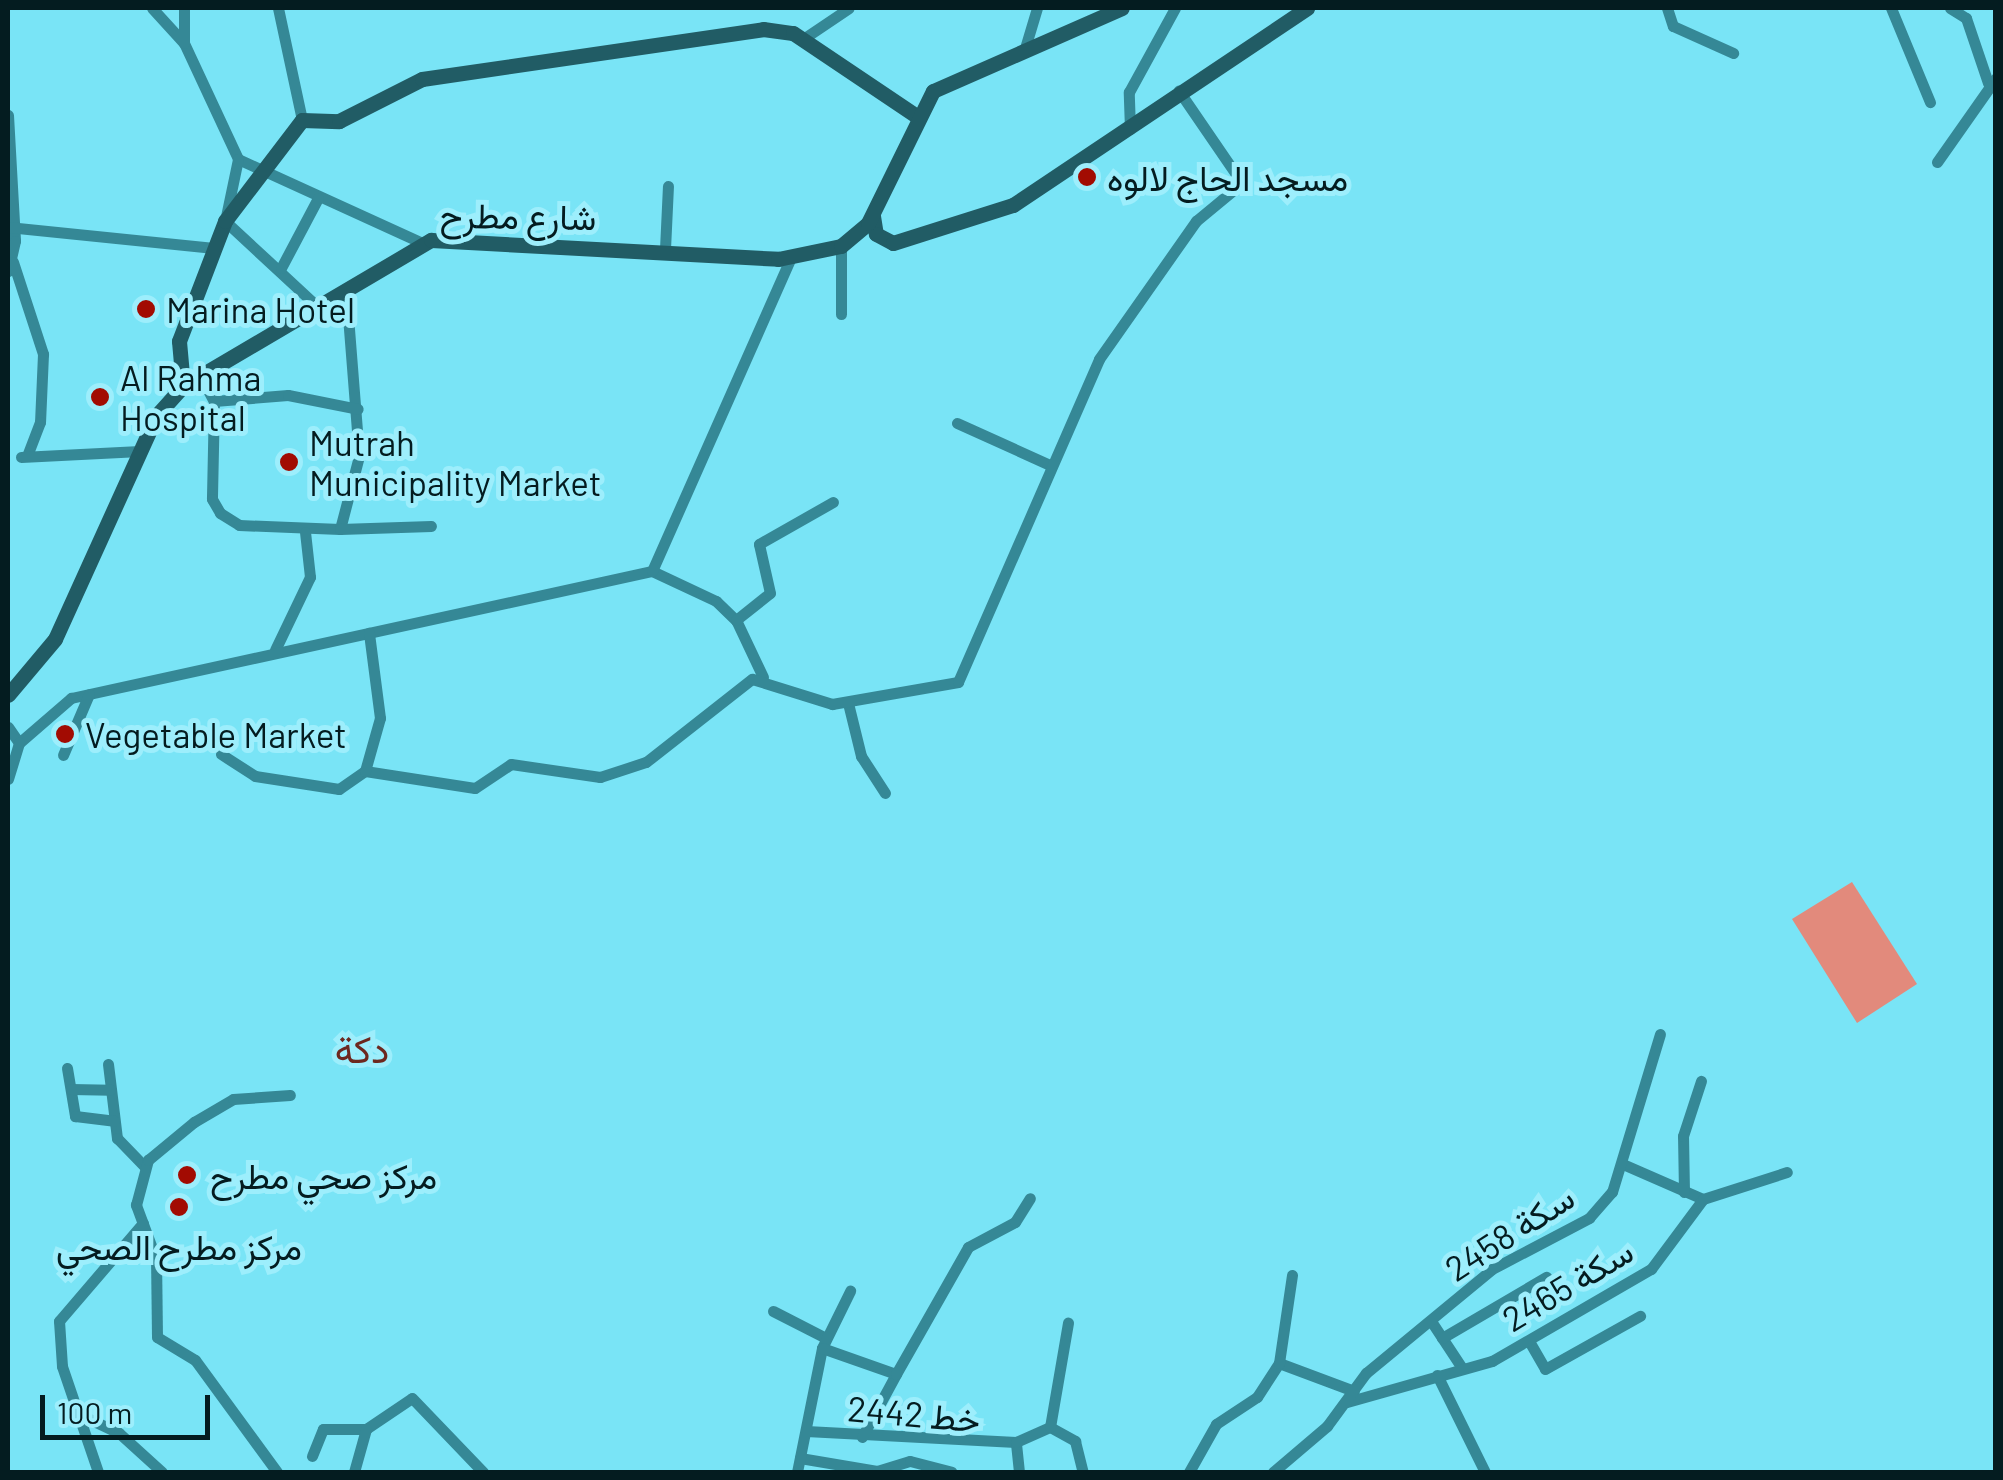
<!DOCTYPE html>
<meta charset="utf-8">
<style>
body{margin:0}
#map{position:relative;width:2003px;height:1480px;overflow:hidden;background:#79e4f6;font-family:Barlow,Vazirmatn,sans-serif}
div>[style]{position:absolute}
.green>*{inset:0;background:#e28a7c}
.street>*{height:11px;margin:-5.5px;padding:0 5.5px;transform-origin:5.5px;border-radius:5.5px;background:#358896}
.secondary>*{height:15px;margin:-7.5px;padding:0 7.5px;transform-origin:7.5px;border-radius:7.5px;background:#215c65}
.dots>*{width:28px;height:28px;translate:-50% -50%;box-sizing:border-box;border:5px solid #9deefc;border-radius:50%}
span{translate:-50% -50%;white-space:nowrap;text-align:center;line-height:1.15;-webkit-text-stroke:10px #9deefc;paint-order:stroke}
.poi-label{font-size:35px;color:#041c20}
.left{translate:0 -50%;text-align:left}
.street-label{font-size:35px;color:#041c20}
.neighbourhood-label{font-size:38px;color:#6d281f}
.frame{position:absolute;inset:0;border:10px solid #041c20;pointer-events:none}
.scale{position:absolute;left:40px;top:1395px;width:170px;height:45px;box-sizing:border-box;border:5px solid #041c20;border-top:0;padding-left:12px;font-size:30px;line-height:35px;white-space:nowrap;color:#041c20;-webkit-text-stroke:8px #9deefc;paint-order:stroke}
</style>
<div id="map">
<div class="green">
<div style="clip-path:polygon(1852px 882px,1917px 984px,1857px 1023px,1792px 919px)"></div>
</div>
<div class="street">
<div style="left:152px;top:8px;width:47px;rotate:47.6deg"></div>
<div style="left:184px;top:43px;width:128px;rotate:65deg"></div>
<div style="left:238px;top:159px;width:202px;rotate:24.5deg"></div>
<div style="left:278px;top:8px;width:115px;rotate:77.9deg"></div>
<div style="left:1667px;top:8px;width:19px;rotate:72deg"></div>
<div style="left:1673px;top:26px;width:66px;rotate:24.2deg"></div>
<div style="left:1891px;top:8px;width:102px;rotate:67.5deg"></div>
<div style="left:1950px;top:8px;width:19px;rotate:32deg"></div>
<div style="left:1966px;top:18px;width:69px;rotate:71.3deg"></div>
<div style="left:803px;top:39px;width:55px;rotate:-34deg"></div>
<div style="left:184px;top:43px;width:35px;rotate:-90deg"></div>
<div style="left:1025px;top:48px;width:42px;rotate:-73.3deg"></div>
<div style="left:8px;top:115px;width:126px;rotate:86.8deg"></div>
<div style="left:15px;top:241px;width:31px;rotate:103deg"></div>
<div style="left:1130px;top:129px;width:37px;rotate:-92deg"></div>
<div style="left:1129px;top:92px;width:96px;rotate:-61.3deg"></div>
<div style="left:238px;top:159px;width:63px;rotate:101.8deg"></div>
<div style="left:225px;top:221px;width:128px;rotate:42.8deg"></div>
<div style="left:1937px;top:162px;width:103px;rotate:-54.9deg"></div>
<div style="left:8px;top:227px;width:207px;rotate:5.8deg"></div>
<div style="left:665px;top:249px;width:63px;rotate:-87.3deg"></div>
<div style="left:13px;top:262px;width:97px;rotate:71.9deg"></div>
<div style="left:43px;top:354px;width:68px;rotate:92.5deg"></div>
<div style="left:40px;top:422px;width:36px;rotate:111deg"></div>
<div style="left:281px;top:268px;width:79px;rotate:-62.1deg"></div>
<div style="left:841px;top:314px;width:68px;rotate:-90deg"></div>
<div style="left:201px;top:377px;width:27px;rotate:62deg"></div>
<div style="left:214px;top:401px;width:98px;rotate:91.2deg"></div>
<div style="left:212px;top:499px;width:16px;rotate:60deg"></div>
<div style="left:220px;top:513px;width:22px;rotate:32deg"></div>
<div style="left:239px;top:525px;width:101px;rotate:2.3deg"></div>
<div style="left:340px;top:529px;width:75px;rotate:-75.4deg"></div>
<div style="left:359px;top:456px;width:167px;rotate:-94.5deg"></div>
<div style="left:214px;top:401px;width:74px;rotate:-4.6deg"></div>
<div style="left:288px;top:395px;width:71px;rotate:11.3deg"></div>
<div style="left:957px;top:423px;width:100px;rotate:24.3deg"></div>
<div style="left:21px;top:457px;width:119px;rotate:-2.9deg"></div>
<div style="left:340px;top:529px;width:91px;rotate:-1.9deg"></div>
<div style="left:652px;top:571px;width:71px;rotate:25.1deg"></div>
<div style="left:716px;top:601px;width:28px;rotate:44deg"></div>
<div style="left:736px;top:620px;width:63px;rotate:64.7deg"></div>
<div style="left:736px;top:620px;width:43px;rotate:-38.5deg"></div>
<div style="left:770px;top:593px;width:50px;rotate:-102.7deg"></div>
<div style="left:759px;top:544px;width:85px;rotate:-29.6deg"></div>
<div style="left:275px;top:650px;width:81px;rotate:-64.4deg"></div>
<div style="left:310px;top:577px;width:45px;rotate:-96.3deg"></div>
<div style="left:848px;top:703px;width:55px;rotate:76.2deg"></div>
<div style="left:861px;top:756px;width:44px;rotate:57deg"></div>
<div style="left:8px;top:727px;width:19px;rotate:55deg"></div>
<div style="left:19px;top:743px;width:69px;rotate:-40.9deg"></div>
<div style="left:71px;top:698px;width:595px;rotate:-12.33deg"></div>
<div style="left:652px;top:571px;width:342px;rotate:-66.1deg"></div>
<div style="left:221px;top:754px;width:40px;rotate:32.9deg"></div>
<div style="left:255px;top:776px;width:85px;rotate:8.8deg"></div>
<div style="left:339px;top:789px;width:32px;rotate:-35deg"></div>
<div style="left:365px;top:771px;width:111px;rotate:8.8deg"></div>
<div style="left:475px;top:788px;width:43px;rotate:-33.7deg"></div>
<div style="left:511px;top:764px;width:90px;rotate:8.3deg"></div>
<div style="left:600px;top:777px;width:48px;rotate:-18.1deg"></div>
<div style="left:646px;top:762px;width:135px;rotate:-38.1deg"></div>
<div style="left:752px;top:679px;width:84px;rotate:17.4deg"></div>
<div style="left:832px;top:704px;width:128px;rotate:-9.9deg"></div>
<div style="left:958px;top:682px;width:352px;rotate:-66.4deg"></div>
<div style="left:1099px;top:359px;width:169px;rotate:-54.9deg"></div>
<div style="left:1196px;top:221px;width:60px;rotate:-39.6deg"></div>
<div style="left:1242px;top:183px;width:112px;rotate:-124.4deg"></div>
<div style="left:63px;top:755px;width:66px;rotate:-66.9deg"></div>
<div style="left:365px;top:771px;width:55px;rotate:-74.2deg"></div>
<div style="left:380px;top:718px;width:86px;rotate:-97.4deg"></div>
<div style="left:8px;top:779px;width:38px;rotate:-73deg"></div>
<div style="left:108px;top:1064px;width:75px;rotate:83.1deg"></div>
<div style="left:117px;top:1138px;width:40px;rotate:46deg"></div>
<div style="left:67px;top:1068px;width:49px;rotate:80.5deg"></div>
<div style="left:75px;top:1116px;width:39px;rotate:7deg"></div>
<div style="left:71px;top:1089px;width:39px;rotate:1deg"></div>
<div style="left:1625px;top:1165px;width:85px;rotate:23.6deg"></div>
<div style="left:1684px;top:1192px;width:56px;rotate:-91deg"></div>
<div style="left:1683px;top:1136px;width:58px;rotate:-71.9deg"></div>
<div style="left:773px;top:1311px;width:59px;rotate:27deg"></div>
<div style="left:1431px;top:1321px;width:56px;rotate:56.6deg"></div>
<div style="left:1442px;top:1338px;width:121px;rotate:-30.4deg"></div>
<div style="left:1529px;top:1341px;width:32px;rotate:60deg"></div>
<div style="left:1545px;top:1369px;width:109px;rotate:-29.2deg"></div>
<div style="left:822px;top:1348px;width:64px;rotate:-63.8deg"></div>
<div style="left:1279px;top:1363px;width:80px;rotate:20.5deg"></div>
<div style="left:1437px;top:1375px;width:108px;rotate:63.7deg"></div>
<div style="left:1347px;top:1402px;width:151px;rotate:-15.8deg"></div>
<div style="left:1492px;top:1361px;width:184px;rotate:-30.1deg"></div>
<div style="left:1651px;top:1269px;width:87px;rotate:-53.4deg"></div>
<div style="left:1703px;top:1199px;width:88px;rotate:-17.8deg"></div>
<div style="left:81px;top:1415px;width:42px;rotate:25.3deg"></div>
<div style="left:119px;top:1433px;width:58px;rotate:42.2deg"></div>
<div style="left:1050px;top:1427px;width:29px;rotate:29deg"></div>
<div style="left:1075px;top:1441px;width:32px;rotate:76deg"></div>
<div style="left:366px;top:1429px;width:55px;rotate:-34deg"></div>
<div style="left:412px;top:1398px;width:103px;rotate:46.2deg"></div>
<div style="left:806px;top:1431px;width:210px;rotate:3deg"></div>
<div style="left:862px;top:1437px;width:72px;rotate:-61.6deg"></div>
<div style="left:312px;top:1456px;width:29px;rotate:-68deg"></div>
<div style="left:323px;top:1429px;width:43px"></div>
<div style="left:800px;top:1458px;width:78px;rotate:9.6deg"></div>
<div style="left:877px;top:1471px;width:34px;rotate:-17deg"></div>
<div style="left:910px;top:1461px;width:43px;rotate:14.7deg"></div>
<div style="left:98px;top:1472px;width:112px;rotate:-108.8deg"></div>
<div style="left:62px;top:1366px;width:45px;rotate:-93.8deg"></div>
<div style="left:59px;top:1321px;width:129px;rotate:-49.4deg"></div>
<div style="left:277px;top:1472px;width:139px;rotate:-126.2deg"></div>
<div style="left:195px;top:1360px;width:44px;rotate:-148.8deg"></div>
<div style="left:157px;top:1337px;width:78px;rotate:-90.7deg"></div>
<div style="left:156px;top:1259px;width:58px;rotate:-110.3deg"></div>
<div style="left:136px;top:1205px;width:47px;rotate:-75.1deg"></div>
<div style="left:148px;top:1160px;width:60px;rotate:-39.6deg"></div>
<div style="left:194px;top:1122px;width:45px;rotate:-30.5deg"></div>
<div style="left:233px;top:1099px;width:57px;rotate:-4deg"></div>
<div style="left:354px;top:1472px;width:45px;rotate:-74.4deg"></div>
<div style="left:797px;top:1472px;width:126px;rotate:-78.6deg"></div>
<div style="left:822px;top:1348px;width:78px;rotate:19.4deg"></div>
<div style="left:896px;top:1374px;width:146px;rotate:-60.4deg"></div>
<div style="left:968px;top:1247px;width:53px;rotate:-28deg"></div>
<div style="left:1015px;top:1222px;width:28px;rotate:-58deg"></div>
<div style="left:1019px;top:1472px;width:30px;rotate:-96deg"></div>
<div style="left:1016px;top:1442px;width:37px;rotate:-24deg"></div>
<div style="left:1050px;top:1427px;width:106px;rotate:-80.2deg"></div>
<div style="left:1189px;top:1472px;width:55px;rotate:-60.6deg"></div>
<div style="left:1216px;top:1424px;width:49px;rotate:-33.4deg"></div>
<div style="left:1257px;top:1397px;width:40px;rotate:-57.1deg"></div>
<div style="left:1279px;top:1363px;width:89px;rotate:-81.6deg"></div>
<div style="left:1273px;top:1472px;width:71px;rotate:-40.4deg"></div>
<div style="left:1327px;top:1426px;width:66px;rotate:-53.7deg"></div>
<div style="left:1366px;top:1373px;width:163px;rotate:-39.5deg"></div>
<div style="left:1492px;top:1269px;width:110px;rotate:-27.7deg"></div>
<div style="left:1589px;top:1218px;width:35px;rotate:-49deg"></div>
<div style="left:1612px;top:1192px;width:165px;rotate:-73.1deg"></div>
</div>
<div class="secondary">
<div style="left:873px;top:216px;width:18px;rotate:81deg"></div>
<div style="left:876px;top:234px;width:19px;rotate:28deg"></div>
<div style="left:893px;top:243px;width:126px;rotate:-17.6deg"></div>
<div style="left:1013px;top:205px;width:354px;rotate:-33.8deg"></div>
<div style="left:183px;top:386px;width:45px;rotate:-95.1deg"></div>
<div style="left:179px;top:341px;width:129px;rotate:-69deg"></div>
<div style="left:225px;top:221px;width:127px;rotate:-52.7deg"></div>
<div style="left:302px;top:120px;width:37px;rotate:2deg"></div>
<div style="left:339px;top:121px;width:93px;rotate:-26.8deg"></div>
<div style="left:422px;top:79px;width:345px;rotate:-8.3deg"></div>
<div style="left:763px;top:29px;width:30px;rotate:8deg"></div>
<div style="left:793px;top:33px;width:147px;rotate:33.9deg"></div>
<div style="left:8px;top:695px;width:73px;rotate:-50deg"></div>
<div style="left:55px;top:639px;width:245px;rotate:-65.6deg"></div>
<div style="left:156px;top:416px;width:40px;rotate:-48deg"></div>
<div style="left:183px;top:386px;width:288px;rotate:-30.5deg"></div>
<div style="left:431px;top:240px;width:348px;rotate:3.1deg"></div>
<div style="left:778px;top:259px;width:64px;rotate:-11.7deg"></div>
<div style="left:841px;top:246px;width:35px;rotate:-40deg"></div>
<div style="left:868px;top:223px;width:147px;rotate:-63.8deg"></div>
<div style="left:933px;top:91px;width:206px;rotate:-23.7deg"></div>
</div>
<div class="dots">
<div style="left:1087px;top:177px;background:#a20b02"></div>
<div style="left:146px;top:309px;background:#a20b02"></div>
<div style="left:100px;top:397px;background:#a20b02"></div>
<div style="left:289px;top:462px;background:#a20b02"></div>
<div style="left:65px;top:734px;background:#a20b02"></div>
<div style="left:187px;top:1175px;background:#a20b02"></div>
<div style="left:179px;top:1207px;background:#a20b02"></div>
</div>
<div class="poi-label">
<span class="left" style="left:1107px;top:177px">مسجد الحاج لالوه</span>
<span class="left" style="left:166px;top:309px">Marina Hotel</span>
<span class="left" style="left:120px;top:397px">Al Rahma<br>Hospital</span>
<span class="left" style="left:309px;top:462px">Mutrah<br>Municipality Market</span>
<span class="left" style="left:85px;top:734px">Vegetable Market</span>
<span class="left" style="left:210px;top:1175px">مركز صحي مطرح</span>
<span style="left:179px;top:1246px">مركز مطرح الصحي</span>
</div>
<div class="street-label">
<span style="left:518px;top:215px;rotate:1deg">شارع مطرح</span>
<span style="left:1509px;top:1232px;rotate:-33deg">سكة 2458</span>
<span style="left:1567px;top:1284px;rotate:-31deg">سكة 2465</span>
<span style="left:914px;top:1413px;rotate:5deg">2442 خط</span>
</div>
<div class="neighbourhood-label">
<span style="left:362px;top:1049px">دكة</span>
</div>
<div class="frame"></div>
<div class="scale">100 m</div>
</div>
